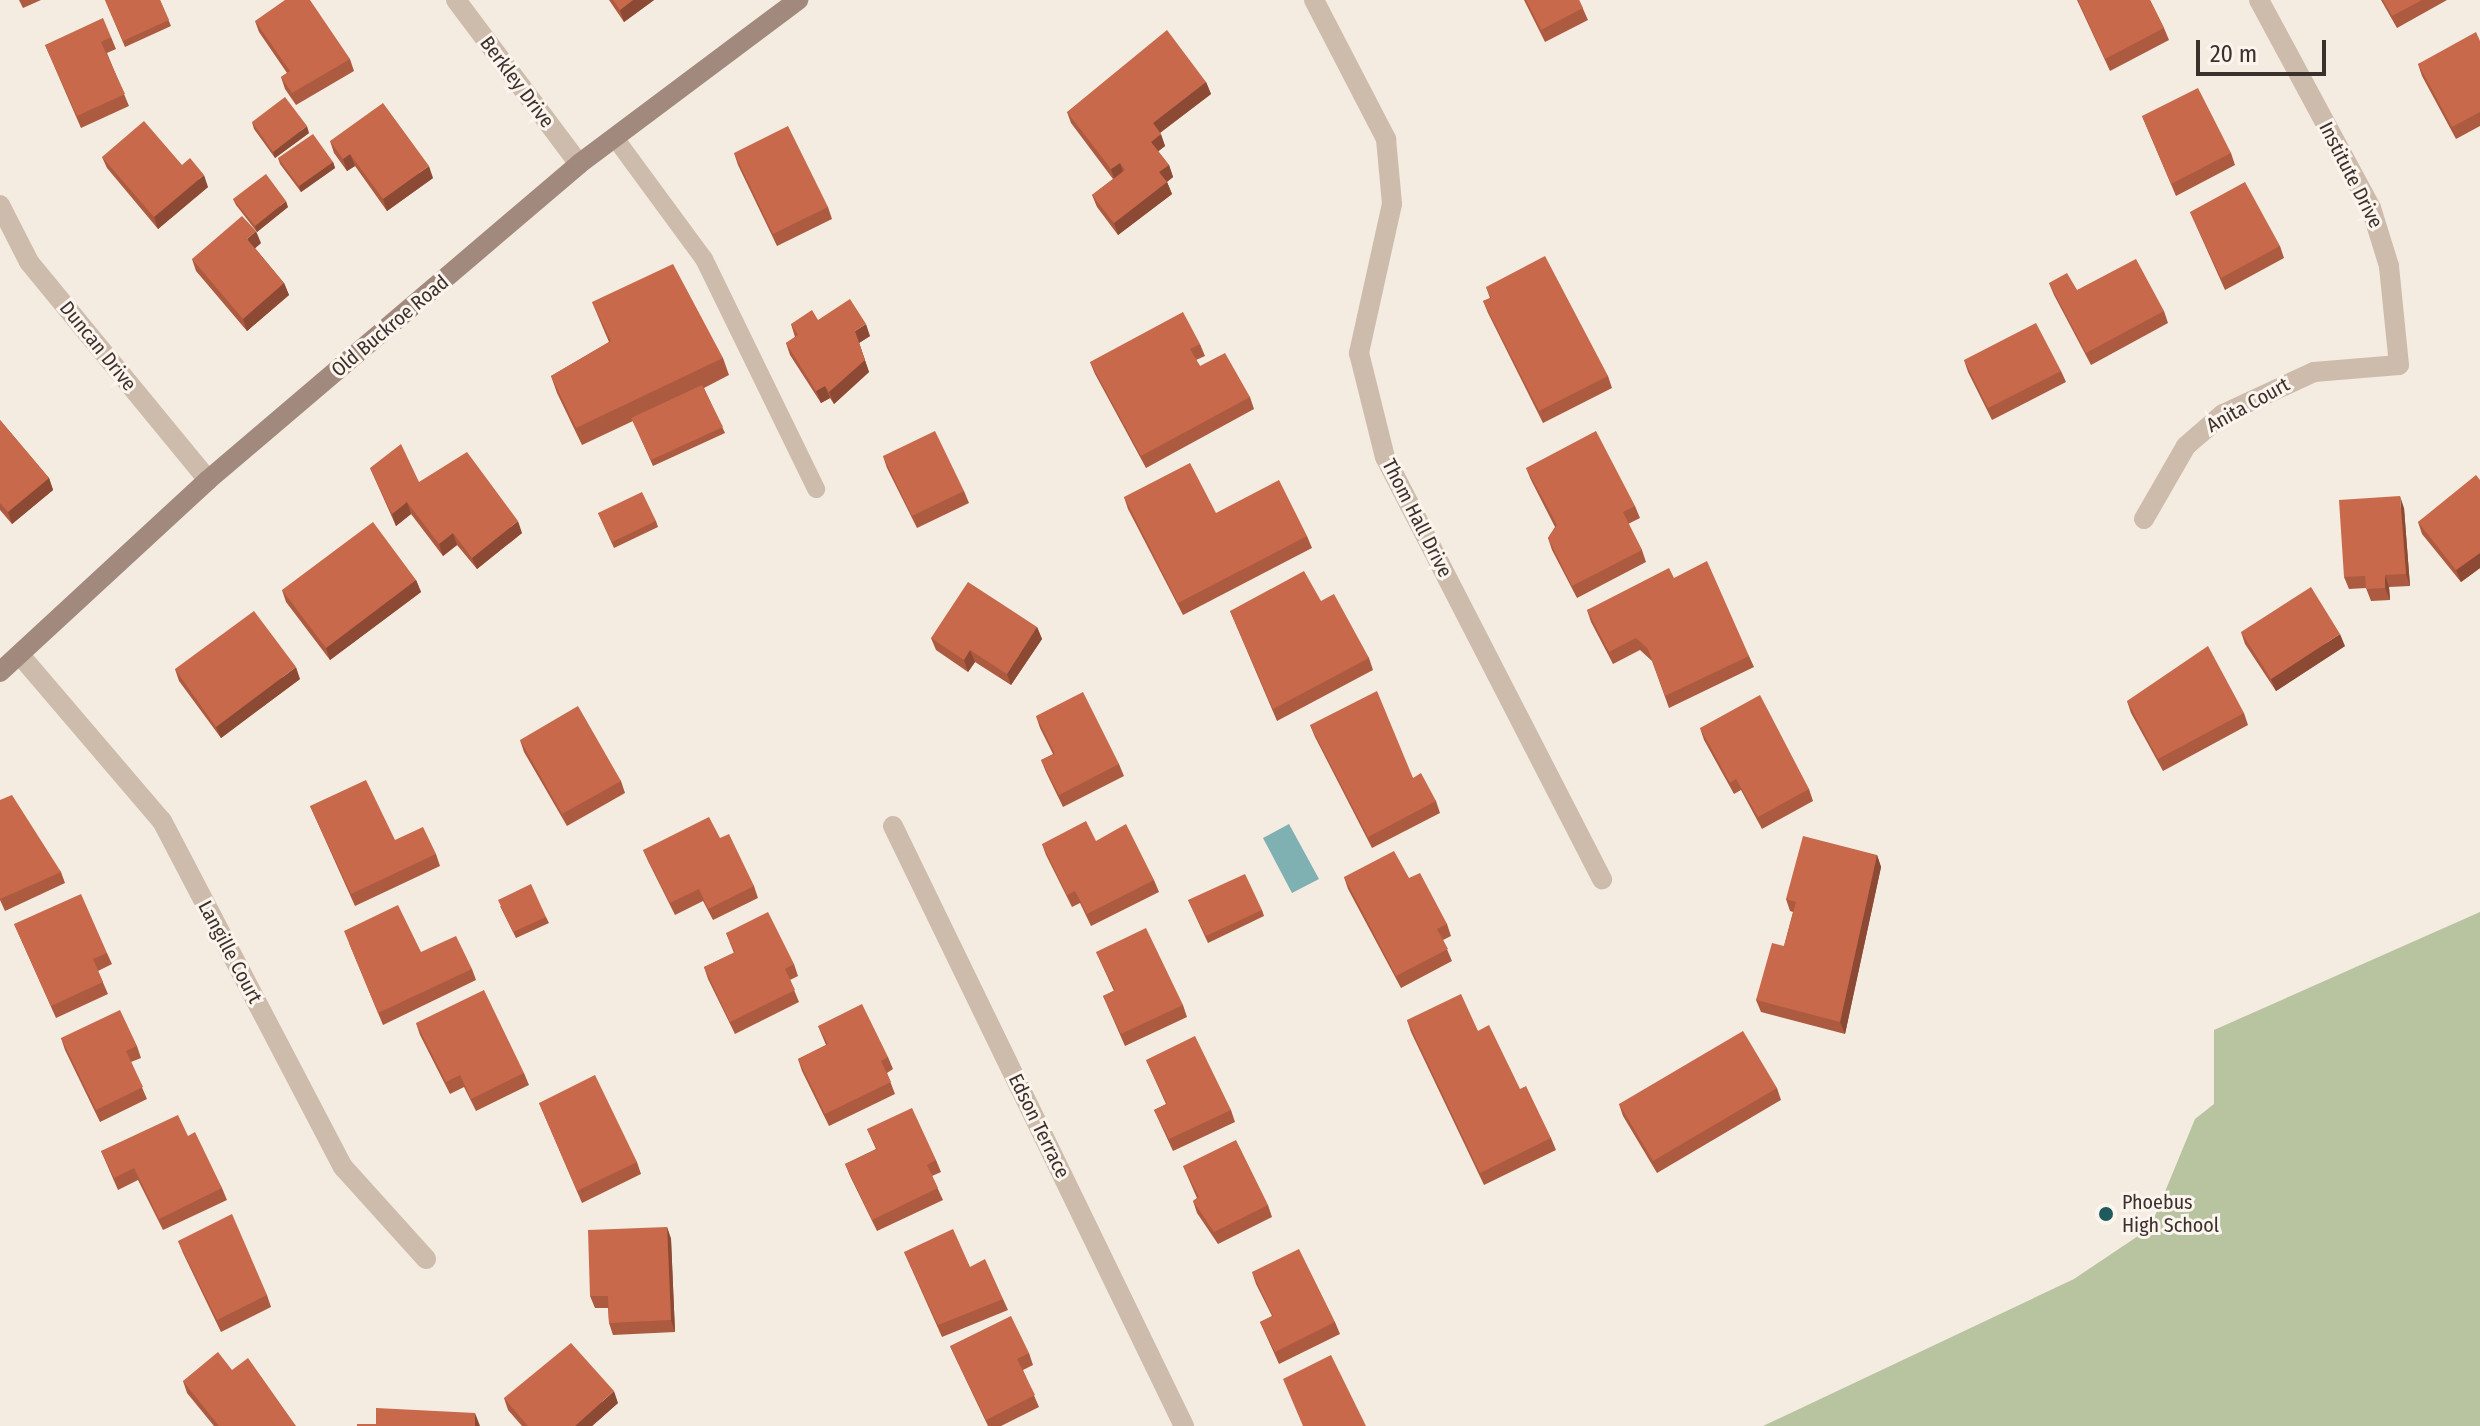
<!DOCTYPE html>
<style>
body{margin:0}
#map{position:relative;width:2480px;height:1426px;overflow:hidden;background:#f4ebe1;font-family:"Fira Sans Condensed",sans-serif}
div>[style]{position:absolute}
.green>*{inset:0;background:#b8c4a0}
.water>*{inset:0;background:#7fb0b2}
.lane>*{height:18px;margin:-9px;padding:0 9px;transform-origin:9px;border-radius:9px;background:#cdbbac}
.street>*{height:20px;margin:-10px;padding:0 10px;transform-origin:10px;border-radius:10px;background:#cdbbac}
.secondary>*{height:20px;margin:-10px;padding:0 10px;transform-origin:10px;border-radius:10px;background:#a18a7d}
.wall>*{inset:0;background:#ac5a40}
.shaded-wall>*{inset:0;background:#8c4a34}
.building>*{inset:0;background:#c8694b}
.dots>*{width:22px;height:22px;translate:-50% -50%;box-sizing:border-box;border:4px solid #fbf5ee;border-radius:50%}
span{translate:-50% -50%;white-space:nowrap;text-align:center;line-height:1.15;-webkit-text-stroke:6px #fbf5ee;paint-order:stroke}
.street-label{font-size:20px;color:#3b302b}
.poi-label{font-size:20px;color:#3b302b}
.left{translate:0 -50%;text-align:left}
.scale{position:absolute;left:2196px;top:40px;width:130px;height:36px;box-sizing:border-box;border:4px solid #3b302b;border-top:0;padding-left:10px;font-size:24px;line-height:28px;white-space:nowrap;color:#3b302b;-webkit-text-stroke:6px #fbf5ee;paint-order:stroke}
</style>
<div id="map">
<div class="green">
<div style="clip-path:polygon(2480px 912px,2480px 1426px,1763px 1426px,2074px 1279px,2150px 1228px,2195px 1119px,2214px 1104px,2214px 1030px)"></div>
</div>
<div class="water">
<div style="clip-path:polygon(1289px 824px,1319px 879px,1292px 893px,1263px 838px)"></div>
</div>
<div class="lane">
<div style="left:615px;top:138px;width:150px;rotate:53.7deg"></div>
<div style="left:704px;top:259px;width:256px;rotate:64deg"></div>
</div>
<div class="street">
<div style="left:456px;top:0;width:205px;rotate:53.1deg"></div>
<div style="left:1314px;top:0;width:157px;rotate:62.6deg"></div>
<div style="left:1386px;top:139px;width:65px;rotate:84.7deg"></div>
<div style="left:1392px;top:204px;width:153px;rotate:102.5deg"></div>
<div style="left:1359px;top:353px;width:107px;rotate:76deg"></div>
<div style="left:1385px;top:457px;width:475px;rotate:62.8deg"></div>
<div style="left:0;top:205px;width:64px;rotate:63deg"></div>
<div style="left:29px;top:262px;width:282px;rotate:50.6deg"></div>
<div style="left:2144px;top:519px;width:84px;rotate:-60.1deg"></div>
<div style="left:2186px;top:446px;width:49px;rotate:-40.9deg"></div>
<div style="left:2223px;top:414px;width:100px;rotate:-24.8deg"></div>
<div style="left:2314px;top:372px;width:85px;rotate:-4.7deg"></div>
<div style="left:2399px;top:365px;width:100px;rotate:-95.8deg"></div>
<div style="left:2389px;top:266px;width:61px;rotate:-107.2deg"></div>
<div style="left:2371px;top:208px;width:236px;rotate:-118.3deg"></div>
<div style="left:20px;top:655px;width:218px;rotate:49.5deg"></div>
<div style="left:162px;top:821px;width:390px;rotate:62.4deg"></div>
<div style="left:343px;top:1167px;width:124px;rotate:47.9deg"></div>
<div style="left:893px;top:826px;width:667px;rotate:64.13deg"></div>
</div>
<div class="secondary">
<div style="left:0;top:672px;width:283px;rotate:-42.7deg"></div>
<div style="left:208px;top:480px;width:487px;rotate:-40.4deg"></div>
<div style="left:579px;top:164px;width:274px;rotate:-36.8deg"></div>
</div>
<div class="wall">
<div style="clip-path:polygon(19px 0,41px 0,23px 8px)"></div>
<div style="clip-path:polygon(105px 0,160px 0,171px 26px,125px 47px)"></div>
<div style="clip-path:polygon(609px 0,654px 0,624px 22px)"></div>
<div style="clip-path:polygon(1524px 0,1579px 0,1588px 20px,1545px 42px)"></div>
<div style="clip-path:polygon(2077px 0,2150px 0,2164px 28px,2169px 40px,2110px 71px)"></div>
<div style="clip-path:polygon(2381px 0,2447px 0,2397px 28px)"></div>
<div style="clip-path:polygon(255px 21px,350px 59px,354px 71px,296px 105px,285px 89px,281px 77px,287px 73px,259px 32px)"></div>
<div style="clip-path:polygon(111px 37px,116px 49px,107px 53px,129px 106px,81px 128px,45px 45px)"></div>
<div style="clip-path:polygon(2480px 41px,2480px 126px,2456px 139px,2422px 76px,2418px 64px)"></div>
<div style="clip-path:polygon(1206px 82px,1211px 94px,1160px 133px,1165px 146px,1158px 151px,1169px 165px,1173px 177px,1167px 182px,1172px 194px,1118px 235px,1097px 207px,1092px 195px,1113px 179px,1071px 123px,1067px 112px)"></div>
<div style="clip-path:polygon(2142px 116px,2231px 153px,2235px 165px,2176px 196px)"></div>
<div style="clip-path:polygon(252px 122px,309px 133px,275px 158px,254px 129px)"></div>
<div style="clip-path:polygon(330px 141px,433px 178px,387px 211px,355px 166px,347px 171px,334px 153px)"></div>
<div style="clip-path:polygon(734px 153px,828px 207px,832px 219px,777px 246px,738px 165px)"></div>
<div style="clip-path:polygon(102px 157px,182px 165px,208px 187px,158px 229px,107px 168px)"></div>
<div style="clip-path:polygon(278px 158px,333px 162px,335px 168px,301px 192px,280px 164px)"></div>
<div style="clip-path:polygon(233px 199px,288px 207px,257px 232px,236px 205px)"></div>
<div style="clip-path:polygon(2190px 212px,2280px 246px,2284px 258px,2225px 290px)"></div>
<div style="clip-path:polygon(261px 243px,255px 248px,284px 283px,289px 295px,247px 331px,196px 271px,192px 259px)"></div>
<div style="clip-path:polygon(2049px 283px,2164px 311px,2168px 323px,2091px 365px,2054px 295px)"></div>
<div style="clip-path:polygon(1486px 287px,1608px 376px,1612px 388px,1543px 423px,1488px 313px,1483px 301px,1490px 298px)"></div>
<div style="clip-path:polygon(592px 302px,723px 358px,729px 375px,704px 388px,725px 433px,653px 466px,633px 421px,582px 445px,557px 393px,551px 376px,609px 342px)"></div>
<div style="clip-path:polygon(818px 320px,870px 336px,859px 343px,869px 372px,834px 404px,830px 398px,821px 403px,790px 355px,786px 343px,795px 337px,791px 324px)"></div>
<div style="clip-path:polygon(1200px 344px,1205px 356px,1196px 360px,1200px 366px,1250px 397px,1254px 409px,1146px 468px,1095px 374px,1090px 362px)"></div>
<div style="clip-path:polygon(1964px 360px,2061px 371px,2066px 382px,1992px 420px,1968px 372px)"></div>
<div style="clip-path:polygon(0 420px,49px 478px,53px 490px,12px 524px,0 510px)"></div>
<div style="clip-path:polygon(883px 456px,964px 491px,969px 503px,917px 528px,887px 468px)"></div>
<div style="clip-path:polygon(370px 468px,419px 482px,522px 533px,477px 569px,457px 545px,443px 556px,411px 514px,396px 526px)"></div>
<div style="clip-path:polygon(1526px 468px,1635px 506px,1640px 518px,1628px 524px,1642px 550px,1646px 562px,1577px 598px,1552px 550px,1548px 538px,1555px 527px,1531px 480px)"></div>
<div style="clip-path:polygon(2480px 480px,2480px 568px,2461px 582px,2422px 534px,2418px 522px)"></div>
<div style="clip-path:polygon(1124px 497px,1216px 513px,1307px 536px,1312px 548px,1183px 615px,1128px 509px)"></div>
<div style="clip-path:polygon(2404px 508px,2410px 586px,2389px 587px,2390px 600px,2371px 601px,2366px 588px,2349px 589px,2344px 577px)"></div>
<div style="clip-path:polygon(598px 513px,656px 521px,658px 527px,614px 548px)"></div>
<div style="clip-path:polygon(1674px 578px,1749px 656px,1754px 667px,1669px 708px,1652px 661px,1640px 650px,1613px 664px,1591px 622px,1587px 610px)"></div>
<div style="clip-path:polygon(416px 580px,421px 592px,330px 660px,286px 602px,282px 590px)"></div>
<div style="clip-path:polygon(1321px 601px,1369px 658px,1373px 670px,1277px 721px,1230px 611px)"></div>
<div style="clip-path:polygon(1037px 627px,1042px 639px,1011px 685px,975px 662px,968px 672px,936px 650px,931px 638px)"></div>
<div style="clip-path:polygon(2241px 632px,2345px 646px,2276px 691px,2245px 644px)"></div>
<div style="clip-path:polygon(175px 669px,300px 679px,221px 738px,179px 681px)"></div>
<div style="clip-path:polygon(2127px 701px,2244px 713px,2248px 725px,2163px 771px,2131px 713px)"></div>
<div style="clip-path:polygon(1036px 716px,1119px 764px,1124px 776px,1063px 807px,1046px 772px,1041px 760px,1053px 754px,1040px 728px)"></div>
<div style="clip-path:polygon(1310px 725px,1413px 778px,1436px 801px,1440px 813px,1372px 848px,1315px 737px)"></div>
<div style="clip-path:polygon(1700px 728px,1809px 789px,1813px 801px,1762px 829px,1741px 790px,1734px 794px,1704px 740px)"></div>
<div style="clip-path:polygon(520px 740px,621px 781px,625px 793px,567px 826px,524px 752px)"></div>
<div style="clip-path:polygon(0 800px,61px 872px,65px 883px,5px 911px,0 900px)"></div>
<div style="clip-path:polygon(310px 806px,395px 840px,436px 854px,440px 866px,355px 906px)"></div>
<div style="clip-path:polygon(720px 838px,754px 886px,758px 898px,713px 920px,703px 901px,675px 915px,648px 861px,643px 850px)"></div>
<div style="clip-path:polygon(1096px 841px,1154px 880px,1159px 892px,1091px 926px,1080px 903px,1072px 907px,1046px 855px,1042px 844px)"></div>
<div style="clip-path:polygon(1877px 855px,1881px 867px,1845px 1034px,1761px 1012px,1756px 1000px,1784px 946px,1793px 912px,1790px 911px,1786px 899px)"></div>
<div style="clip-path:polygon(1344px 877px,1409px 878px,1447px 924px,1451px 936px,1443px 940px,1452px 961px,1401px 988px,1348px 889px)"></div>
<div style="clip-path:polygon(1188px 900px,1262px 910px,1264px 916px,1208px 943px)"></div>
<div style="clip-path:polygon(500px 906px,546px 917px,549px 923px,516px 938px)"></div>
<div style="clip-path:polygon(14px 924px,107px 953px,112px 964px,98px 971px,108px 994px,56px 1018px)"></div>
<div style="clip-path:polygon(726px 933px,794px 964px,798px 976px,790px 980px,799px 1002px,735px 1034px,708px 979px,704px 967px,734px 953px)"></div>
<div style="clip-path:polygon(349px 943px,421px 952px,472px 969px,476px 980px,383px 1025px)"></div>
<div style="clip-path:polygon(1096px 952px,1183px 1005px,1187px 1017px,1125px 1046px,1103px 996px,1114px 991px)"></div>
<div style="clip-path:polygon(1407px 1020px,1478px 1031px,1551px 1138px,1556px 1150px,1484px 1185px,1411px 1032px)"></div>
<div style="clip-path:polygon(416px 1023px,524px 1073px,529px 1085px,476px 1111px,464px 1087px,450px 1094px,420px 1035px)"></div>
<div style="clip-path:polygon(818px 1026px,888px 1057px,893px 1069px,887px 1073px,895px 1094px,829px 1126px,802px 1071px,798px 1059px,826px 1045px)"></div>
<div style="clip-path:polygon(61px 1038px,137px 1046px,141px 1058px,131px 1062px,147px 1099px,100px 1122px,65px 1050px)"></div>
<div style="clip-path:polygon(1146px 1060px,1231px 1110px,1235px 1122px,1173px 1151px,1154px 1110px,1166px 1104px)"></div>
<div style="clip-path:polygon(1777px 1088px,1781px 1100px,1657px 1173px,1623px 1116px,1619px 1104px)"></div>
<div style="clip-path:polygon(539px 1103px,637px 1162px,641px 1174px,582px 1203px)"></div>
<div style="clip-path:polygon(867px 1129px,936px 1160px,941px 1172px,932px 1176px,943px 1200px,877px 1231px,850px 1176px,845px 1164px,876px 1149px)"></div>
<div style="clip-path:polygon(188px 1136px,222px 1188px,227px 1200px,163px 1230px,138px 1180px,118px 1190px,101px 1151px)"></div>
<div style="clip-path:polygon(1183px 1166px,1268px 1205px,1272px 1217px,1218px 1244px,1197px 1213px,1193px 1201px,1197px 1198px)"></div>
<div style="clip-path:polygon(667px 1227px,671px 1239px,675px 1332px,613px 1335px,609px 1323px,608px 1308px,595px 1308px,590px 1296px)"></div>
<div style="clip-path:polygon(178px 1241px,267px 1295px,271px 1307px,221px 1332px,183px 1253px)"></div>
<div style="clip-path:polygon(904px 1252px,970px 1267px,1003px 1299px,1008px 1310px,942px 1337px)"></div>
<div style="clip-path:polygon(1252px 1272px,1335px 1322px,1340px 1334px,1279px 1364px,1260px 1322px,1272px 1316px,1256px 1284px)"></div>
<div style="clip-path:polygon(950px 1346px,1029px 1353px,1033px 1365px,1023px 1370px,1039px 1407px,1001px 1426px,988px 1426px,955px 1357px)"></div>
<div style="clip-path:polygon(232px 1370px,296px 1426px,214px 1426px,187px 1393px,183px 1381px)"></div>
<div style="clip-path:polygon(504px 1398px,618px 1403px,592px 1426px,522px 1426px,508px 1410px)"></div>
</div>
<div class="shaded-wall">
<div style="clip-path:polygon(633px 0,654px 0,624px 22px,620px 10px)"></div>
<div style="clip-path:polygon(1206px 82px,1211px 94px,1157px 135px,1153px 123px)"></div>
<div style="clip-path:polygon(307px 126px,309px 133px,275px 158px,273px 152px)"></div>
<div style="clip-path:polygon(1161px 134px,1165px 146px,1155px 154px,1151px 142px)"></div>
<div style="clip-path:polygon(350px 154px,355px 166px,347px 171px,343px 159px)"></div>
<div style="clip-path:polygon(333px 162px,335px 168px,301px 192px,299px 186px)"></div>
<div style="clip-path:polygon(1120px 163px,1124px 175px,1115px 181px,1111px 169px)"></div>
<div style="clip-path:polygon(1169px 165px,1173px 177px,1164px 184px,1159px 172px)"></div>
<div style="clip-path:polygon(429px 166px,433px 178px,387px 211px,383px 199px)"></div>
<div style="clip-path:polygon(204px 175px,208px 187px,158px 229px,154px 217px)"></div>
<div style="clip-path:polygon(1167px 182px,1172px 194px,1118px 235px,1114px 223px)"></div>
<div style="clip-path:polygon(286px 201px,288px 207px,257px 232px,255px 226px)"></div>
<div style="clip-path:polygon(256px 231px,261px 243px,252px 251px,247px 239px)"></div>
<div style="clip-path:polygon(284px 283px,289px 295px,247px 331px,243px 319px)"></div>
<div style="clip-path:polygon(866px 324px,870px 336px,859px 343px,869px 372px,834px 404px,829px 392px,855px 331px)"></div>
<div style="clip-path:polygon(825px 386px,830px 398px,821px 403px,816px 391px)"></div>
<div style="clip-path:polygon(49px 478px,53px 490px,12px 524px,8px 512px)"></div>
<div style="clip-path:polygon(2400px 496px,2404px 508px,2410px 586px,2406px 574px)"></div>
<div style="clip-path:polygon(407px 502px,411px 514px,396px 526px,392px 514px)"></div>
<div style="clip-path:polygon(518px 521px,522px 533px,477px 569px,472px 558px)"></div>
<div style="clip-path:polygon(453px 533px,457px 545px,443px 556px,439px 544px)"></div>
<div style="clip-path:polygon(2480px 553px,2480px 568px,2461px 582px,2456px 570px)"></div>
<div style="clip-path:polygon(2385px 575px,2389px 587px,2390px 600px,2385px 588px)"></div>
<div style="clip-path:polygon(416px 580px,421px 592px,330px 660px,326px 648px)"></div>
<div style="clip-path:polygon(1037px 627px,1042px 639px,1011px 685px,1007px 674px)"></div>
<div style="clip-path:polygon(2340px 634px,2345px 646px,2276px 691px,2271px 679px)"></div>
<div style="clip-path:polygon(970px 650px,975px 662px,968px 672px,964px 660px)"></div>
<div style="clip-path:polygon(296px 667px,300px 679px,221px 738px,216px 727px)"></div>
<div style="clip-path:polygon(1877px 855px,1881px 867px,1845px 1034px,1840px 1022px)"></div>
<div style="clip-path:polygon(667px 1227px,671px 1239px,675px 1332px,671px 1320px)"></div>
<div style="clip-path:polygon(614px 1391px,618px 1403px,592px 1426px,575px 1426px)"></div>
<div style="clip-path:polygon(475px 1413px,480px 1426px,475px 1426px)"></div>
</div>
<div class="building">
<div style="clip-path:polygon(105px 0,160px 0,169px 20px,123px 41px)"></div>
<div style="clip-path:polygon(285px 0,310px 0,350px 59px,292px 93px,281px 77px,290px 71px,255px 21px)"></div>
<div style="clip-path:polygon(613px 0,633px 0,620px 10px)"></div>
<div style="clip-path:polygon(1526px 0,1579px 0,1583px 8px,1541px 30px)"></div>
<div style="clip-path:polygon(2078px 0,2150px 0,2164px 28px,2105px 59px)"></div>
<div style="clip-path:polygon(2383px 0,2422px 0,2392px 16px)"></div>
<div style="clip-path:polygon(103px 18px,111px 37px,101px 42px,125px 94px,77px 116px,45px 45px)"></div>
<div style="clip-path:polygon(1167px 30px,1206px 82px,1153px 123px,1161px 134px,1151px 142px,1169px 165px,1159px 172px,1167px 182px,1114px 223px,1092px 195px,1125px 170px,1120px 163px,1111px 169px,1067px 112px)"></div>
<div style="clip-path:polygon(2476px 32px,2480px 41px,2480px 112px,2452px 127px,2418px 64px)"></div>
<div style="clip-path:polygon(2198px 88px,2231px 153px,2171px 184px,2142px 116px)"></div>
<div style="clip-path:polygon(285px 97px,307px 126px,273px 152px,252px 122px)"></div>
<div style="clip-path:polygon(383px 103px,429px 166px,383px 199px,350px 154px,343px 159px,330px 141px)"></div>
<div style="clip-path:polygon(144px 121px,182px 165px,190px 158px,204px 175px,154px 217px,102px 157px)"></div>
<div style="clip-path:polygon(788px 126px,828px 207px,773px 234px,734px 153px)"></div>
<div style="clip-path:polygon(313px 134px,333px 162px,299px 186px,278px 158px)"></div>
<div style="clip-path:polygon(266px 174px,286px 201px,255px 226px,233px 199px)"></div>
<div style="clip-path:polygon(2245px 182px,2280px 246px,2221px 278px,2190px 212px)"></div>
<div style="clip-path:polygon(242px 216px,256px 231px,247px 239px,284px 283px,243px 319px,192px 259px)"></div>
<div style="clip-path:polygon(1545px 256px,1608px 376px,1539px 411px,1483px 301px,1491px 298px,1486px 287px)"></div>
<div style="clip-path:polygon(2136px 259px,2164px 311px,2086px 353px,2049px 283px,2067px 273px,2077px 290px)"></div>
<div style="clip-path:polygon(673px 264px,723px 358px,576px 428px,551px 376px,611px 341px,592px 302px)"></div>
<div style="clip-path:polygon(850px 299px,866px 324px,855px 331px,865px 360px,829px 392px,825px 386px,816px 391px,786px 343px,798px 335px,791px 324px,812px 310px,818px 320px)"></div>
<div style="clip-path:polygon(1183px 312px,1200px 344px,1190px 349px,1200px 366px,1225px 353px,1250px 397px,1141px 456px,1090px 362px)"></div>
<div style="clip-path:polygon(2036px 323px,2061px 371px,1988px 408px,1964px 360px)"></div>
<div style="clip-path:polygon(702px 385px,723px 427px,651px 460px,631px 418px)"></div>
<div style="clip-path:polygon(0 420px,49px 478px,8px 512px,0 503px)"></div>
<div style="clip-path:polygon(935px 431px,964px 491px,912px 516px,883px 456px)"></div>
<div style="clip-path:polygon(1596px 431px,1635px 506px,1623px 512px,1642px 550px,1572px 586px,1548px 538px,1557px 525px,1526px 468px)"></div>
<div style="clip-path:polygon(401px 444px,419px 482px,467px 452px,518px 521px,472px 558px,453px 533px,439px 544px,407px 502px,392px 514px,370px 468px)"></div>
<div style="clip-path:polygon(1190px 463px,1216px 513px,1279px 480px,1307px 536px,1178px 603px,1124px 497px)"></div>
<div style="clip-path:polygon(2476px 475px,2480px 480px,2480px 553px,2456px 570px,2418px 522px)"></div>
<div style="clip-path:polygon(642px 492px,656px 521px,612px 542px,598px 513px)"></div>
<div style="clip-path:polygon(2400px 496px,2406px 574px,2385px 575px,2385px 588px,2366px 589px,2365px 576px,2344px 577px,2339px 500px)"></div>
<div style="clip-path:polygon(373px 522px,416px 580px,326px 648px,282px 590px)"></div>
<div style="clip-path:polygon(1707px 561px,1749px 656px,1665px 696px,1648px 649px,1636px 638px,1609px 652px,1587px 610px,1669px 568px,1674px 578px)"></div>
<div style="clip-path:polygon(1304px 571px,1321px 601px,1334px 594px,1369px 658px,1273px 709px,1230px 611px)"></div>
<div style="clip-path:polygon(968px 582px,1037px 627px,1007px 674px,970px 650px,964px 660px,931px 638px)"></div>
<div style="clip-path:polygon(2311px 587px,2340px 634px,2271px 679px,2241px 632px)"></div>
<div style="clip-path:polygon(254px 611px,296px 667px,216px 727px,175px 669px)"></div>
<div style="clip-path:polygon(2208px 646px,2244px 713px,2158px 759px,2127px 701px)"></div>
<div style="clip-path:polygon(1377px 691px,1413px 778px,1421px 773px,1436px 801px,1368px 837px,1310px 725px)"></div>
<div style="clip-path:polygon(1083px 692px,1119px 764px,1059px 795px,1041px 760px,1055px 754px,1036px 716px)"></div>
<div style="clip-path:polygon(1760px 695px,1809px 789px,1758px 817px,1736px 779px,1730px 783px,1700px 728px)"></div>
<div style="clip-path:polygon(578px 706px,621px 781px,562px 814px,520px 740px)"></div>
<div style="clip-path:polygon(366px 780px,395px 840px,423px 827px,436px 854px,351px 894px,310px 806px)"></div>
<div style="clip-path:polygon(12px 795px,61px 872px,0 899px,0 800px)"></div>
<div style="clip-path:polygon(709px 817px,720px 838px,729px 834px,754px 886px,708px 909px,699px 889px,670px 903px,643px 850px)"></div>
<div style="clip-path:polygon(1086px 821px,1096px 841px,1126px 824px,1154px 880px,1087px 914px,1075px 891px,1067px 895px,1042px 844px)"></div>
<div style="clip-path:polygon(1803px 836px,1877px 855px,1840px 1022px,1756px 1000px,1772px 943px,1784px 946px,1796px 902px,1786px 899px)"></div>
<div style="clip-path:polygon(1394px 851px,1409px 878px,1420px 873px,1447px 924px,1437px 929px,1448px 949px,1396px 976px,1344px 877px)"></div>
<div style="clip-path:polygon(1245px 874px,1262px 910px,1206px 936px,1188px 900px)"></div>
<div style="clip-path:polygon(531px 884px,546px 917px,513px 932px,498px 900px)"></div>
<div style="clip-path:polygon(81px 894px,107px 953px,93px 959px,103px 982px,51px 1006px,14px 924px)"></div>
<div style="clip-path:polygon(398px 905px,421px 952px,456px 936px,472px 969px,378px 1013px,344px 931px)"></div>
<div style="clip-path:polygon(768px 912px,794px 964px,785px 969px,795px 990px,730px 1022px,704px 967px,735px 952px,726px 933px)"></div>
<div style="clip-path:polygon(1146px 928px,1183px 1005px,1121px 1034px,1103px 996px,1115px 990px,1096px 952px)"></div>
<div style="clip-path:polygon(484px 990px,524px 1073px,471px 1099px,460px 1075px,446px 1082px,416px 1023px)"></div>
<div style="clip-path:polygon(1461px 994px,1478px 1031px,1489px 1025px,1520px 1089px,1526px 1086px,1551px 1138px,1480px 1173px,1407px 1020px)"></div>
<div style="clip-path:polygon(862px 1004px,888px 1057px,881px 1061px,891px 1082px,825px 1114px,798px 1059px,828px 1044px,818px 1026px)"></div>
<div style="clip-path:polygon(120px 1010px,137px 1046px,126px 1051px,143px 1087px,96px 1110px,61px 1038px)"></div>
<div style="clip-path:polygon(1743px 1031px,1777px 1088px,1653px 1161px,1619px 1104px)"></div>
<div style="clip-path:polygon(1195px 1036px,1231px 1110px,1169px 1139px,1154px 1110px,1167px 1104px,1146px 1060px)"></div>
<div style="clip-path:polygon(595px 1075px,637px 1162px,577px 1191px,539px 1103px)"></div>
<div style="clip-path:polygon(912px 1108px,936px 1160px,927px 1165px,938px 1188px,872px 1220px,845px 1164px,877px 1149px,867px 1129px)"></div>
<div style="clip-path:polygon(178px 1115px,188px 1136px,195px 1132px,222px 1188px,159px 1219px,134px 1168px,114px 1178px,101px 1151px)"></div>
<div style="clip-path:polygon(1236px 1140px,1268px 1205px,1214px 1232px,1193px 1201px,1199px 1197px,1183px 1166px)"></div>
<div style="clip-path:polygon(232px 1214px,267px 1295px,217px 1320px,178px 1241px)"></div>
<div style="clip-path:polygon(667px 1227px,671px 1320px,609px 1323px,608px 1296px,590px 1296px,588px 1230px)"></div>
<div style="clip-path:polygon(953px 1229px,970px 1267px,985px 1259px,1003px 1299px,938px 1325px,904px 1252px)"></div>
<div style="clip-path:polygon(1299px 1249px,1335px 1322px,1275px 1352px,1260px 1322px,1273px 1316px,1252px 1272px)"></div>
<div style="clip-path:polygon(1011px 1316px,1029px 1353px,1017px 1359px,1035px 1395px,986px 1420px,950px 1346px)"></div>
<div style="clip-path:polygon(571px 1343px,614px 1391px,575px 1426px,528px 1426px,504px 1398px)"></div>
<div style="clip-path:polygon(218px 1352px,232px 1370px,248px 1358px,296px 1426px,219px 1426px,183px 1381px)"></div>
<div style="clip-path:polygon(1331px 1355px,1366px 1426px,1303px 1426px,1283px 1379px)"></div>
<div style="clip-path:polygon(376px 1408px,475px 1413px,475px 1426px,357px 1426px,357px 1424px,376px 1424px)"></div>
</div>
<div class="dots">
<div style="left:2106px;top:1214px;background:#1f5a5e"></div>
</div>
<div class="street-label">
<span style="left:517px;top:82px;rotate:53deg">Berkley Drive</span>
<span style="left:2351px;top:175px;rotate:63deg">Institute Drive</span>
<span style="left:390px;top:326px;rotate:-40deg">Old Buckroe Road</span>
<span style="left:98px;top:346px;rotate:51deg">Duncan Drive</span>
<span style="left:2248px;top:405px;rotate:-29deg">Anita Court</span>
<span style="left:1417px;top:518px;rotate:63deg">Thom Hall Drive</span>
<span style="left:230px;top:952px;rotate:62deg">Langille Court</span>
<span style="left:1039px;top:1126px;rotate:64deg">Edson Terrace</span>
</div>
<div class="poi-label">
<span class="left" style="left:2122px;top:1214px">Phoebus<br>High School</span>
</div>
<div class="scale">20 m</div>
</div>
